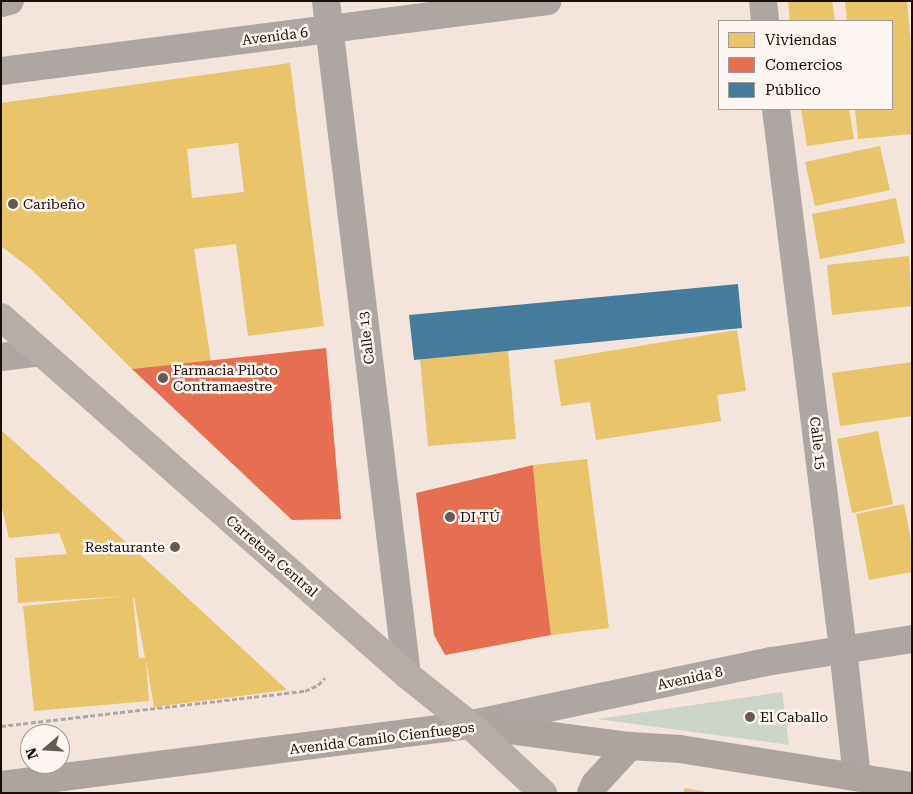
<!DOCTYPE html>
<meta charset="utf-8">
<style>
body{margin:0}
#map{position:relative;width:913px;height:794px;overflow:hidden;background:#f3e5dc;font-family:"Roboto Serif",serif}
div>[style]{position:absolute}
.green>*{inset:0;background:#cdd4c9}
.homes>*{inset:0;background:#e9c46a}
.shops>*{inset:0;background:#e76f51}
.public>*{inset:0;background:#457b9d}
.path>*{height:3px;margin-top:-1.5px;transform-origin:0;background:repeating-linear-gradient(90deg,#b0a8a4 0 5px,transparent 0 7.5px)}
.street>*{height:28px;margin:-14px;padding:0 14px;transform-origin:14px;border-radius:14px;background:#aea6a3}
.secondary>*{height:28px;margin:-14px;padding:0 14px;transform-origin:14px;border-radius:14px;background:#ada4a0}
.highway>*{height:28px;margin:-14px;padding:0 14px;transform-origin:14px;border-radius:14px;background:#b8ada6}
.dots>*{width:14px;height:14px;translate:-50% -50%;box-sizing:border-box;border:2px solid #fcf5f1;border-radius:50%}
span{translate:-50% -50%;white-space:nowrap;text-align:center;line-height:1.15;-webkit-text-stroke:5px #fcf5f1;paint-order:stroke}
.street-label{font-size:14px;color:#190f07}
.poi-label{font-size:14px;color:#190f07}
.left{translate:0 -50%;text-align:left}
.right{translate:-100% -50%;text-align:right}
.frame{position:absolute;inset:0;border:2px solid #190f07;pointer-events:none}
.legend{position:absolute;left:718px;top:20px;width:175px;height:90px;box-sizing:border-box;background:#fcf5f1;border:1px solid #a19993;margin:0;padding:6px 9px;list-style:none;font-size:15px;color:#190f07}
.legend li{display:flex;align-items:center;gap:10px;height:25px}
.legend b{width:25px;border:1px solid #a19993}
.north{position:absolute;left:20px;top:724px;width:50px;height:50px;box-sizing:border-box;background:#fcf5f1;border:1px solid #a19993;border-radius:50%;rotate:251deg;font-size:14px;font-weight:700;line-height:20px;text-align:center;color:#190f07}
.north::after{content:'';display:block;margin:auto;width:18px;height:22px;background:#655a52;clip-path:polygon(50% 0,100% 100%,50% 72%,0 100%)}
</style>
<div id="map">
<div class="green">
<div style="clip-path:polygon(782px 692px,789px 745px,597px 719px)"></div>
</div>
<div class="homes">
<div style="clip-path:polygon(788px 1px,832px 1px,835px 21px,790px 21px)"></div>
<div style="clip-path:polygon(845px 1px,907px 1px,912px 55px,912px 134px,858px 139px,855px 109px,892px 109px,892px 21px,847px 21px)"></div>
<div style="clip-path:polygon(evenodd,290px 63px,324px 326px,248px 336px,236px 244px,194px 249px,211px 361px,132px 369px,32px 270px,1px 246px,1px 103px,290px 63px,238px 143px,244px 192px,192px 198px,187px 149px,238px 143px)"></div>
<div style="clip-path:polygon(801px 109px,849px 109px,854px 139px,807px 146px)"></div>
<div style="clip-path:polygon(880px 146px,890px 190px,815px 206px,805px 162px)"></div>
<div style="clip-path:polygon(896px 198px,905px 243px,820px 259px,812px 214px)"></div>
<div style="clip-path:polygon(909px 256px,912px 306px,832px 315px,827px 265px)"></div>
<div style="clip-path:polygon(737px 330px,746px 391px,717px 395px,721px 421px,596px 440px,590px 402px,561px 406px,554px 360px)"></div>
<div style="clip-path:polygon(508px 351px,516px 439px,428px 446px,420px 359px)"></div>
<div style="clip-path:polygon(912px 362px,912px 416px,840px 426px,832px 373px)"></div>
<div style="clip-path:polygon(evenodd,1px 430px,166px 578px,287px 690px,154px 707px,146px 660px,149px 701px,34px 711px,23px 606px,125px 596px,18px 603px,15px 558px,67px 554px,59px 533px,9px 538px,1px 504px,1px 430px,133px 598px,134px 598px,145px 658px,139px 658px,133px 598px)"></div>
<div style="clip-path:polygon(878px 431px,893px 504px,852px 513px,837px 439px)"></div>
<div style="clip-path:polygon(587px 459px,609px 628px,551px 635px,541px 553px,533px 465px)"></div>
<div style="clip-path:polygon(904px 504px,912px 545px,912px 572px,869px 580px,856px 514px)"></div>
<div style="clip-path:polygon(685px 788px,707px 792px,707px 793px,683px 793px)"></div>
</div>
<div class="shops">
<div style="clip-path:polygon(326px 348px,341px 519px,292px 520px,132px 369px)"></div>
<div style="clip-path:polygon(533px 465px,541px 553px,551px 635px,445px 655px,434px 635px,416px 493px)"></div>
</div>
<div class="public">
<div style="clip-path:polygon(738px 284px,742px 328px,414px 360px,409px 315px)"></div>
</div>
<div class="path">
<div style="left:1px;top:726px;width:306px;rotate:-6.6deg"></div>
<div style="left:305px;top:691px;width:14px;rotate:-25deg"></div>
<div style="left:318px;top:685px;width:10px;rotate:-45deg"></div>
</div>
<div class="street">
<div style="left:326px;top:1px;width:679px;rotate:83.15deg"></div>
<div style="left:763px;top:1px;width:20px;rotate:84deg"></div>
<div style="left:1px;top:3px;width:9px;rotate:-13deg"></div>
<div style="left:1px;top:71px;width:551px;rotate:-7.29deg"></div>
<div style="left:776px;top:109px;width:544px;rotate:82.93deg"></div>
<div style="left:843px;top:649px;width:129px;rotate:83.8deg"></div>
<div style="left:1px;top:357px;width:39px;rotate:-7deg"></div>
<div style="left:472px;top:724px;width:307px;rotate:-11.9deg"></div>
<div style="left:772px;top:661px;width:142px;rotate:-8.9deg"></div>
</div>
<div class="secondary">
<div style="left:1px;top:785px;width:473px;rotate:-7.3deg"></div>
<div style="left:470px;top:725px;width:161px;rotate:7.5deg"></div>
<div style="left:630px;top:746px;width:50px;rotate:3.4deg"></div>
<div style="left:680px;top:749px;width:235px;rotate:9.1deg"></div>
<div style="left:591px;top:793px;width:10px;rotate:-66deg"></div>
<div style="left:595px;top:784px;width:52px;rotate:-47.4deg"></div>
</div>
<div class="highway">
<div style="left:1px;top:317px;width:541px;rotate:41.4deg"></div>
<div style="left:407px;top:675px;width:80px;rotate:38.4deg"></div>
<div style="left:470px;top:725px;width:100px;rotate:43deg"></div>
</div>
<div class="dots">
<div style="left:13px;top:204px;background:#655a52"></div>
<div style="left:163px;top:378px;background:#655a52"></div>
<div style="left:450px;top:517px;background:#655a52"></div>
<div style="left:175px;top:547px;background:#655a52"></div>
<div style="left:750px;top:717px;background:#655a52"></div>
</div>
<div class="street-label">
<span style="left:275px;top:36px;rotate:-7deg">Avenida 6</span>
<span style="left:366px;top:338px;rotate:-97deg">Calle 13</span>
<span style="left:818px;top:443px;rotate:83deg">Calle 15</span>
<span style="left:272px;top:556px;rotate:41deg">Carretera Central</span>
<span style="left:690px;top:678px;rotate:-12deg">Avenida 8</span>
<span style="left:382px;top:738px;rotate:-7deg">Avenida Camilo Cienfuegos</span>
</div>
<div class="poi-label">
<span class="left" style="left:23px;top:204px">Caribeño</span>
<span class="left" style="left:173px;top:378px">Farmacia Piloto<br>Contramaestre</span>
<span class="left" style="left:460px;top:517px">DI TÚ</span>
<span class="right" style="left:165px;top:547px">Restaurante</span>
<span class="left" style="left:760px;top:717px">El Caballo</span>
</div>
<div class="frame"></div>
<ul class="legend">
<li><b style="height:14px;background:#e9c46a"></b>Viviendas</li>
<li><b style="height:14px;background:#e76f51"></b>Comercios</li>
<li><b style="height:14px;background:#457b9d"></b>Público</li>
</ul>
<div class="north">N</div>
</div>
